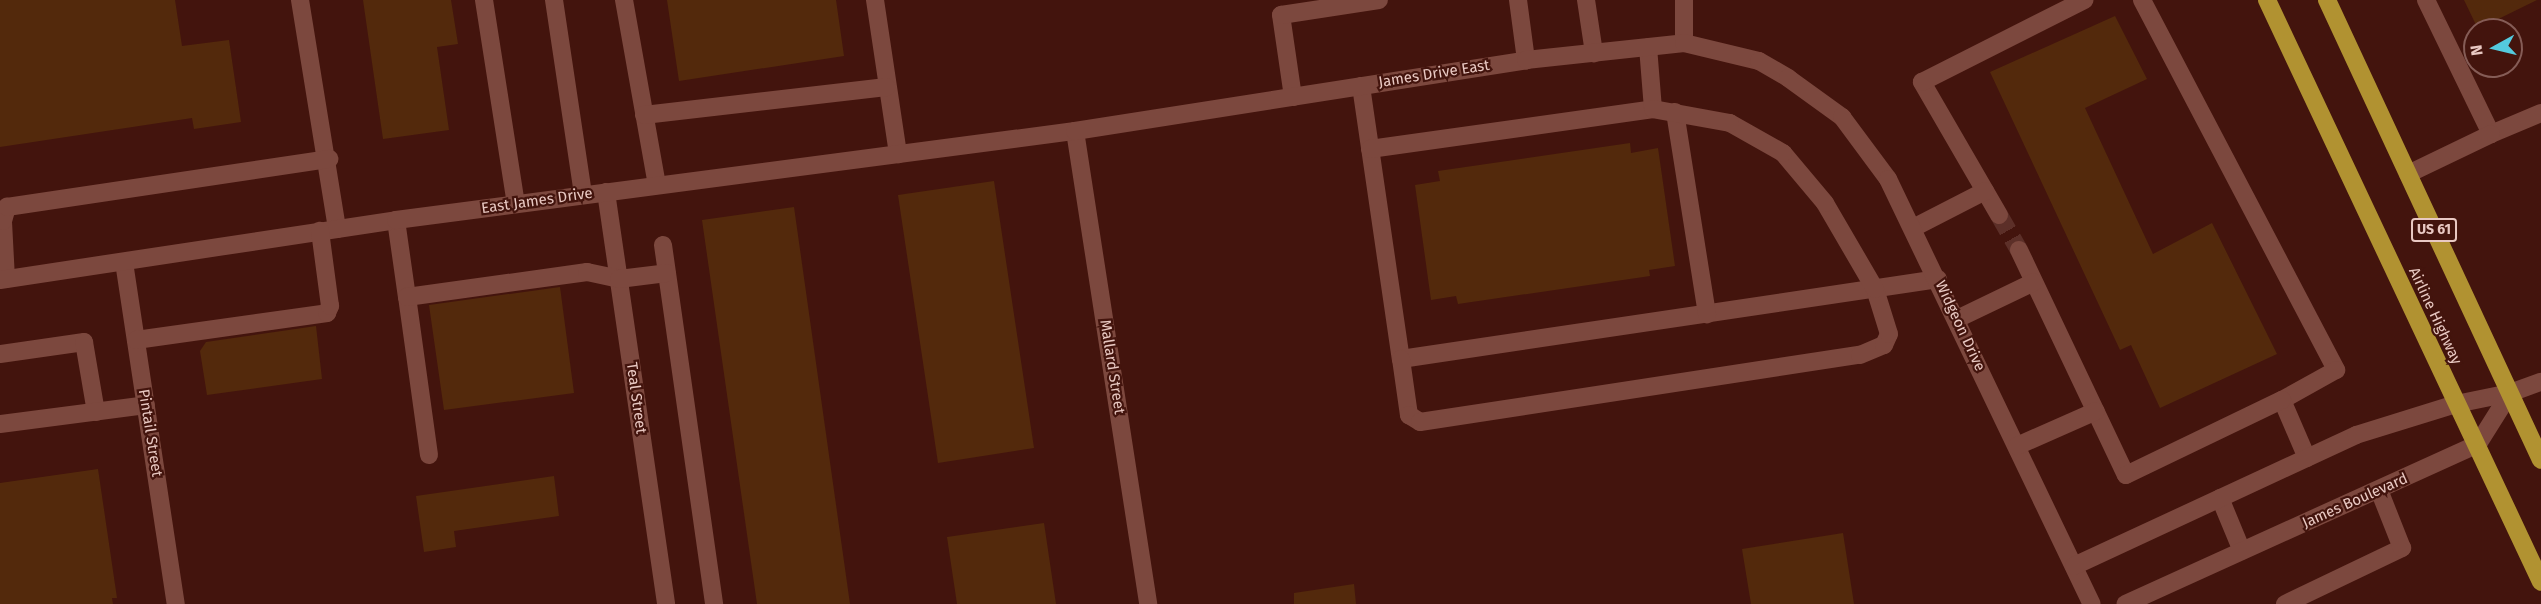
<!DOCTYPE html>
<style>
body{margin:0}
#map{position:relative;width:2541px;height:604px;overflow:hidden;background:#43140d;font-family:"Fira Sans",sans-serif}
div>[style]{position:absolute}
.building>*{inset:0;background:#53290c}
.minor-tunnel>*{height:18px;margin-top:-9px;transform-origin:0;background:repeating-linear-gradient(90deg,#5c2f28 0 18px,transparent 0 27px)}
.minor>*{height:18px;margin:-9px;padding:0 9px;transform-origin:9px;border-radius:9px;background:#7c483e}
.highway>*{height:18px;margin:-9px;padding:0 9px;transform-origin:9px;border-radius:9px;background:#b19231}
span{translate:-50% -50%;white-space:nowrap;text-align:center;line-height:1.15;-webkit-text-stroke:4.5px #43140d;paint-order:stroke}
.shield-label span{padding:2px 4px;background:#43140d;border:2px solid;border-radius:4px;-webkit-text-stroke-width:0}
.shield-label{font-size:14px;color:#e9c9c3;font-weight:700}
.street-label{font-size:15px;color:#e9c9c3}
.north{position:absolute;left:2463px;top:18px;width:60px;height:60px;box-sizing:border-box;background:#43140d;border:2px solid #855c56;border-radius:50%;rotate:262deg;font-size:16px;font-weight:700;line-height:24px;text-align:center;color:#e9c9c3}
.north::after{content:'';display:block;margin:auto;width:21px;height:27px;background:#54cade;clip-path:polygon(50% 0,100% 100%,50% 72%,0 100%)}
</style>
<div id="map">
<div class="building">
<div style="clip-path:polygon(0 0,175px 0,182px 46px,229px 40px,241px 122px,194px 129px,192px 118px,0 147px)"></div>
<div style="clip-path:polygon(363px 0,451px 0,458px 44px,437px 47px,449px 130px,383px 139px)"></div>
<div style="clip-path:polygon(667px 0,836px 0,844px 56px,679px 81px)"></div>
<div style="clip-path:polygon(2464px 0,2537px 0,2478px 29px)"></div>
<div style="clip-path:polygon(2115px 16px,2147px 79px,2085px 108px,2153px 254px,2212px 223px,2277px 354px,2160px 408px,2131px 345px,2120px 350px,1990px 72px)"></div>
<div style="clip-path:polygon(1630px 143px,1631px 153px,1658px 148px,1675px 266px,1649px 270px,1650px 276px,1458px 304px,1456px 296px,1431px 300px,1415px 185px,1440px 181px,1438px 171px)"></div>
<div style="clip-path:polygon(994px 181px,1034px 448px,938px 463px,898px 195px)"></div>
<div style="clip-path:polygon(794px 207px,850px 604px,757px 604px,702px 220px)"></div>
<div style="clip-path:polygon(560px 287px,574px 393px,444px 410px,429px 305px)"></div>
<div style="clip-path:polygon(316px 326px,322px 379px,207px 395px,200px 351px,206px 342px)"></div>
<div style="clip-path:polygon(98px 469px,117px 598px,112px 598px,113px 604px,0 604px,0 483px)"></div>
<div style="clip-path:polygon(554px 476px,559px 516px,454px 531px,456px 547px,424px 552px,416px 496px)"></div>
<div style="clip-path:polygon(1044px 523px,1056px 604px,957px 604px,947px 537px)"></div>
<div style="clip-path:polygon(1843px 533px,1854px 604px,1751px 604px,1742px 549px)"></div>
<div style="clip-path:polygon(1354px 584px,1356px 604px,1294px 604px,1294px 593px)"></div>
</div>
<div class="minor-tunnel">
<div style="left:1999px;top:215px;width:40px;rotate:60.3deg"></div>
</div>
<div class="minor">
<div style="left:300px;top:0;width:232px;rotate:80.8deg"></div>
<div style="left:484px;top:0;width:206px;rotate:81.1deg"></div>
<div style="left:554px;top:0;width:197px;rotate:81.5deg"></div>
<div style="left:624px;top:0;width:188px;rotate:79.9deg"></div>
<div style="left:875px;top:0;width:156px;rotate:81.5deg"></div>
<div style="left:1518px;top:0;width:61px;rotate:82.4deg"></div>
<div style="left:1586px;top:0;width:54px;rotate:81.4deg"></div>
<div style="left:2142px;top:0;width:418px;rotate:62.3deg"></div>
<div style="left:2336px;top:370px;width:62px;rotate:150.9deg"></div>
<div style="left:2282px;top:400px;width:63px;rotate:66.7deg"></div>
<div style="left:2426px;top:0;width:149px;rotate:64.1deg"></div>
<div style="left:2491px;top:134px;width:54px;rotate:-22.8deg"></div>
<div style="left:1684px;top:43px;width:43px;rotate:-90deg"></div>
<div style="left:1361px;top:86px;width:276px;rotate:81.7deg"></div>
<div style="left:1401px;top:359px;width:543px;rotate:-8.47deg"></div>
<div style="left:1293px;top:97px;width:83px;rotate:-98.3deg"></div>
<div style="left:1281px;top:15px;width:99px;rotate:-8.7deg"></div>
<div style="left:1675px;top:112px;width:205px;rotate:81deg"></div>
<div style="left:644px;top:115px;width:244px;rotate:-6.6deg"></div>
<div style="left:1075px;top:131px;width:479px;rotate:81.2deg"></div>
<div style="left:1370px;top:149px;width:286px;rotate:-8deg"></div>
<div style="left:1653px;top:109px;width:62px;rotate:-94.6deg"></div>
<div style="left:2408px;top:174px;width:92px;rotate:-25.7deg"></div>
<div style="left:606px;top:192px;width:416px;rotate:81.7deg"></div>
<div style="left:1999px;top:215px;width:154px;rotate:-120.1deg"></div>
<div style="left:1922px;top:82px;width:182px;rotate:-26.8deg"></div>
<div style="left:396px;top:220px;width:78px;rotate:81.9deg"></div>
<div style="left:1913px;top:228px;width:81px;rotate:-27.2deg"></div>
<div style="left:663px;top:245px;width:363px;rotate:81.9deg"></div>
<div style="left:2019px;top:250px;width:249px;rotate:64.6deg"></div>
<div style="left:2126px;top:475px;width:173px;rotate:-25.7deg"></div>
<div style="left:124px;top:262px;width:346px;rotate:81.4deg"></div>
<div style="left:6px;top:279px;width:58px;rotate:-93deg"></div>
<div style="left:3px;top:221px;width:15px;rotate:-74deg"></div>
<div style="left:7px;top:207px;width:326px;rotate:-8.5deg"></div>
<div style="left:0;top:280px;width:401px;rotate:-8.6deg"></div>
<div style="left:396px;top:220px;width:685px;rotate:-7.47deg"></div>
<div style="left:1075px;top:131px;width:457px;rotate:-8.9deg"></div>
<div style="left:1526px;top:60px;width:159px;rotate:-6.1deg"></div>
<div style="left:1684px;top:43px;width:77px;rotate:13.5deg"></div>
<div style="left:1759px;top:61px;width:34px;rotate:30deg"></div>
<div style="left:1788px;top:78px;width:67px;rotate:35.8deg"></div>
<div style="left:1842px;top:117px;width:77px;rotate:53.4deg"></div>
<div style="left:1888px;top:179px;width:471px;rotate:64.4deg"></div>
<div style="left:1957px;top:319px;width:85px;rotate:-25.7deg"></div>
<div style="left:136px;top:340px;width:193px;rotate:-8deg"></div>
<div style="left:327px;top:313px;width:8px;rotate:-67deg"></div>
<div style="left:330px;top:306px;width:76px;rotate:-97.6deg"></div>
<div style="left:0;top:354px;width:85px;rotate:-8.1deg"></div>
<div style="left:84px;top:342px;width:71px;rotate:80.3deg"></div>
<div style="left:1401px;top:359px;width:57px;rotate:81.9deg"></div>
<div style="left:1409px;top:415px;width:13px;rotate:32deg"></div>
<div style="left:1420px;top:422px;width:445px;rotate:-8.7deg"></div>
<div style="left:1860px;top:355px;width:26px;rotate:-23deg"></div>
<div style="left:1884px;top:345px;width:12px;rotate:-66deg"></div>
<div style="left:1889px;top:334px;width:47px;rotate:-107.3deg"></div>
<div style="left:1875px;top:289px;width:99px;rotate:-120.2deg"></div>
<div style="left:1825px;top:203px;width:65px;rotate:-130deg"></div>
<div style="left:1783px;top:153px;width:61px;rotate:-150.5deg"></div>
<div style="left:1730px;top:123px;width:78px;rotate:-169.7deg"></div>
<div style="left:2510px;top:393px;width:33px;rotate:-20deg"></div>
<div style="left:0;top:424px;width:147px;rotate:-7.4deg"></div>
<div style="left:2017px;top:446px;width:86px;rotate:-23.9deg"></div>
<div style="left:429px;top:455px;width:160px;rotate:-97.9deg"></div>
<div style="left:407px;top:297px;width:182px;rotate:-7.9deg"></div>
<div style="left:587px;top:272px;width:33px;rotate:12deg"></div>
<div style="left:619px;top:279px;width:48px;rotate:-7.1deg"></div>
<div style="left:2220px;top:498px;width:57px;rotate:67.5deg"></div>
<div style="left:2074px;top:566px;width:311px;rotate:-24.9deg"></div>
<div style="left:2356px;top:435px;width:105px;rotate:-17.2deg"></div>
<div style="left:2456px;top:404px;width:55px;rotate:-11.5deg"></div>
<div style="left:2510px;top:393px;width:60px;rotate:122.1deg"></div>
<div style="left:2478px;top:444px;width:387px;rotate:155.6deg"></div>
<div style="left:2285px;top:604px;width:130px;rotate:-25.6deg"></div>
<div style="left:2402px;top:548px;width:62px;rotate:-111.6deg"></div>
</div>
<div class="highway">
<div style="left:2267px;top:0;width:643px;rotate:64.79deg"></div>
<div style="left:2327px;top:0;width:507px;rotate:65.05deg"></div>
</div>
<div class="shield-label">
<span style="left:2434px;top:230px">US 61</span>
</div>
<div class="street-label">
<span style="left:1434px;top:74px;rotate:-9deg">James Drive East</span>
<span style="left:537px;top:201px;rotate:-8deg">East James Drive</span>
<span style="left:2435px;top:316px;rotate:65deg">Airline Highway</span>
<span style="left:1960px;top:326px;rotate:65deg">Widgeon Drive</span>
<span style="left:1112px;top:367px;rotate:81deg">Mallard Street</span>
<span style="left:636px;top:398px;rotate:82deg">Teal Street</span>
<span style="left:150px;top:433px;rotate:81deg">Pintail Street</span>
<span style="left:2355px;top:501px;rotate:-24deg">James Boulevard</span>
</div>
<div class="north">N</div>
</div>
